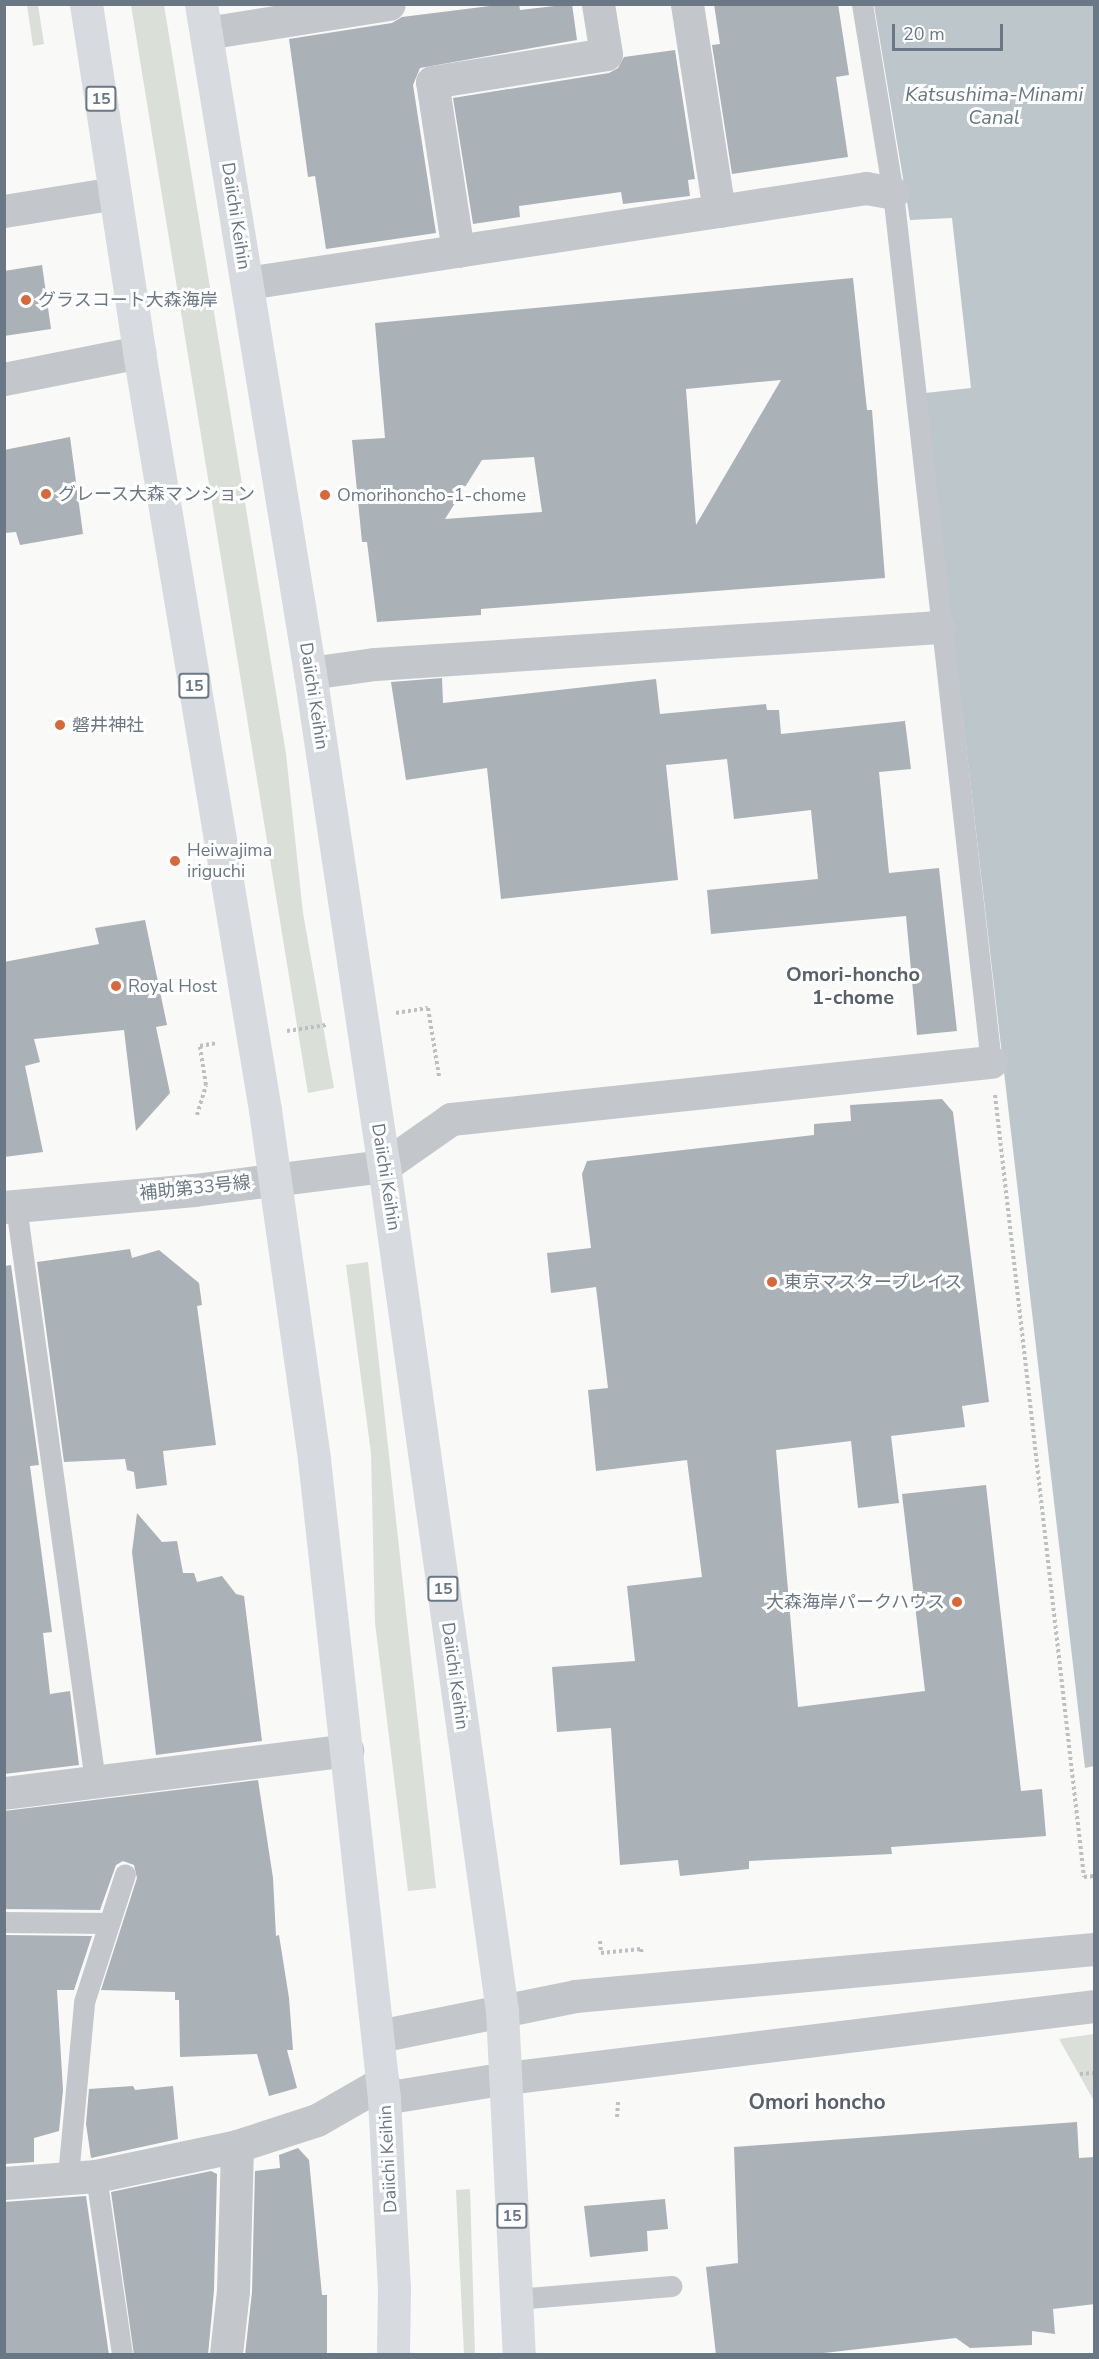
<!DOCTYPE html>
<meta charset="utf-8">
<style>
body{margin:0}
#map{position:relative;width:1099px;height:2359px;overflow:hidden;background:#f9f9f7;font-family:"Nunito Sans","Noto Sans JP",sans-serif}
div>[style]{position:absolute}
.green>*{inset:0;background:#dadfd8}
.water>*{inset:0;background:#bdc6cb}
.building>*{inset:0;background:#aab1b7}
.path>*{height:4px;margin-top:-2px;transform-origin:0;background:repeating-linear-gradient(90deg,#bdbfc2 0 3px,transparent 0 6px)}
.service>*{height:21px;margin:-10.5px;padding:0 10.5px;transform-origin:10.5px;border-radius:10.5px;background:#c3c6ca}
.minor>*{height:33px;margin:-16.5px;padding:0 16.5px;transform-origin:16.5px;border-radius:16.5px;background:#c3c6ca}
.tertiary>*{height:33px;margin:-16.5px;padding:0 16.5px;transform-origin:16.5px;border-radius:16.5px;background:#c3c6ca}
.trunk>*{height:33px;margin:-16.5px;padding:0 16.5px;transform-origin:16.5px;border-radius:16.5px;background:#d7dbdf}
.dots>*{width:16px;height:16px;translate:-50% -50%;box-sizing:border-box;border:3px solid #fff;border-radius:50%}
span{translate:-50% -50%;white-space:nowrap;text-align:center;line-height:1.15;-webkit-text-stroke:6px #fff;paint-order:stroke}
.shield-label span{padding:2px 4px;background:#fff;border:2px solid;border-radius:4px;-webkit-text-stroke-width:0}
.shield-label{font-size:16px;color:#6a7785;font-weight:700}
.street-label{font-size:18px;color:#6a7785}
.poi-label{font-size:18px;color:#6a7785}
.left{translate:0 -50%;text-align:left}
.right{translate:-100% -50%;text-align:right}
.water-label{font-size:20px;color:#667780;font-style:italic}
.neighbourhood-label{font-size:20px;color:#58616b;font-weight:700}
.quarter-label{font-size:21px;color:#58616b;font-weight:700}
.frame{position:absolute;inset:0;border:6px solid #6a7785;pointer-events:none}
.scale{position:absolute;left:892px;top:24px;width:111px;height:27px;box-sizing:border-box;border:3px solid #6a7785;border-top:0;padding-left:8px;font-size:18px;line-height:21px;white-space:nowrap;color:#6a7785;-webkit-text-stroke:4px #fff;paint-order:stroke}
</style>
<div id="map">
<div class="green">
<div style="clip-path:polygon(27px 5px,38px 5px,44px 44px,33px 46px)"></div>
<div style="clip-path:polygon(131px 5px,164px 5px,286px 754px,303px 913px,334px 1088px,308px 1093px)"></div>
<div style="clip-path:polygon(368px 1262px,436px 1888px,408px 1891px,375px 1623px,371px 1453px,346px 1265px)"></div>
<div style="clip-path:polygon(1094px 2034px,1094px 2101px,1059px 2039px)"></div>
<div style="clip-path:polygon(470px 2189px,475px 2354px,464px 2354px,456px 2190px)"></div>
</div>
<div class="water">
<div style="clip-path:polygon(874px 5px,1094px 5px,1094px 1766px,1085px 1768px,925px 393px,971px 388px,952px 218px,910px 220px)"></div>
</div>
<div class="building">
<div style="clip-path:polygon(506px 4px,519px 4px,520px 10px,572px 4px,577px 40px,420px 68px,413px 85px,436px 233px,326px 249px,315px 176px,308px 177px,289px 39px,392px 23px,402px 17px)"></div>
<div style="clip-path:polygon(714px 4px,838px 4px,849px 75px,836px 77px,848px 157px,732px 174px,712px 45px,720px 44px)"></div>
<div style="clip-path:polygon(675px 50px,695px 179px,688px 180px,690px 196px,623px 204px,621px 192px,519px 206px,520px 217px,473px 224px,453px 98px,609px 73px,618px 68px,624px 57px)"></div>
<div style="clip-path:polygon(42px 265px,51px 329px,4px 336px,4px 271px)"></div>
<div style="clip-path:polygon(evenodd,853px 278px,867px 410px,872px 410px,885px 578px,481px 609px,481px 615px,377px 622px,367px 542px,362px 542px,352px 440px,385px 438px,375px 323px,853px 278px,781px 380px,696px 525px,686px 389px,781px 380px,853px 278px,534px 457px,542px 512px,445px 519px,482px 460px,534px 457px)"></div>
<div style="clip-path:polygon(70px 437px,83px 534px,20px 545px,16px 532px,4px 533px,4px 450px)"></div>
<div style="clip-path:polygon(442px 678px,443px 703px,656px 679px,660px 714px,766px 704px,767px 710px,779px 710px,781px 734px,905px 721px,911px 769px,879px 772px,889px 873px,939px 868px,957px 1031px,917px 1035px,906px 916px,711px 934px,707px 890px,818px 879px,811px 810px,734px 819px,727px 759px,666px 765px,678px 880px,501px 899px,487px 768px,406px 780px,391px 682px)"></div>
<div style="clip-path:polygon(145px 920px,167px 1025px,156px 1027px,170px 1093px,136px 1131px,124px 1030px,34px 1039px,40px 1062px,25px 1066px,43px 1152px,4px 1157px,4px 962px,99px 944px,95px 928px)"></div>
<div style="clip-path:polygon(942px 1099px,953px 1112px,989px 1402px,962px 1406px,965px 1427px,891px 1436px,899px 1503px,858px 1508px,851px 1441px,776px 1450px,798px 1707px,925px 1691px,902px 1494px,986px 1485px,1021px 1791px,1042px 1789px,1046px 1836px,891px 1847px,892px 1854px,749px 1861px,749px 1869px,680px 1876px,678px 1860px,620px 1865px,611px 1728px,557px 1732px,552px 1667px,635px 1661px,627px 1586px,702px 1577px,687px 1460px,596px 1471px,588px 1390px,608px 1388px,596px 1287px,551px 1293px,547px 1253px,591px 1248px,582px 1174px,587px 1161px,814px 1135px,814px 1124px,851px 1121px,850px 1105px)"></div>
<div style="clip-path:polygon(130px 1249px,132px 1258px,159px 1250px,199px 1283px,202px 1305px,197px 1306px,216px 1445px,163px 1451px,167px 1485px,136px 1489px,134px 1472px,127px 1470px,125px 1459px,64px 1462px,37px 1262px)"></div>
<div style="clip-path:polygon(11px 1265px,39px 1465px,30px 1466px,52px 1632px,43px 1633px,50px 1694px,70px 1691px,79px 1765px,4px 1774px,4px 1266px)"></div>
<div style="clip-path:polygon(137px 1513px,162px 1542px,177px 1541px,183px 1573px,194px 1573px,197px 1582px,222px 1576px,236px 1594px,244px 1596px,262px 1741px,156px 1755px,132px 1552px)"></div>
<div style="clip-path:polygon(258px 1780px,273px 1878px,276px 1936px,279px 1935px,289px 1998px,293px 2050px,287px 2050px,297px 2088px,269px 2096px,257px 2054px,180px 2057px,179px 2000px,175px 2000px,175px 1992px,101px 1990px,137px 1878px,134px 1865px,123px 1861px,116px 1865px,100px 1910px,4px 1909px,4px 1811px)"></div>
<div style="clip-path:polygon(4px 1935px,92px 1936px,74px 1990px,57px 1990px,63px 2090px,59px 2131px,34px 2138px,34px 2162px,4px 2164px)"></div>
<div style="clip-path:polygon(133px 2086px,135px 2090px,173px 2086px,178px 2139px,91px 2158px,86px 2124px,89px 2089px)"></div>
<div style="clip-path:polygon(1077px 2122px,1079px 2158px,1095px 2157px,1095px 2304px,1053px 2309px,1055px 2334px,1032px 2331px,1032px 2345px,970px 2348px,956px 2338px,806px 2355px,716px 2355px,706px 2267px,738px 2263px,734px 2147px)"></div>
<div style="clip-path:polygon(298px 2148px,309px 2160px,322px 2295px,327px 2295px,327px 2355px,245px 2355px,252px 2292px,255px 2171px,280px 2168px,279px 2155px)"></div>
<div style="clip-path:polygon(211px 2171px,217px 2174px,214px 2290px,208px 2355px,134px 2355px,111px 2192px)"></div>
<div style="clip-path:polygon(86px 2196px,109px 2355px,4px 2355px,4px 2202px)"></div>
<div style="clip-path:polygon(665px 2199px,668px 2229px,647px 2231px,648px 2251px,590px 2257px,584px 2206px)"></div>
</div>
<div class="path">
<div style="left:396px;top:1013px;width:32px;rotate:-9deg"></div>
<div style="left:428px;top:1008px;width:69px;rotate:80.8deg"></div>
<div style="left:287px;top:1031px;width:40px;rotate:-8.5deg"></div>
<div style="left:995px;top:1095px;width:787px;rotate:83.51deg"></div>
<div style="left:1084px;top:1877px;width:10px;rotate:-6deg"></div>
<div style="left:197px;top:1115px;width:31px;rotate:-73deg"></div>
<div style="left:206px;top:1085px;width:39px;rotate:-99deg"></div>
<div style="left:200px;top:1046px;width:17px;rotate:-10deg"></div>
<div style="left:600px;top:1941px;width:12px;rotate:85deg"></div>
<div style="left:601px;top:1953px;width:40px;rotate:-5.7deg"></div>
<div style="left:641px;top:1949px;width:6px;rotate:81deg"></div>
<div style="left:1080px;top:2074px;width:14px;rotate:-4deg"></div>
<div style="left:617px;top:2117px;width:15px;rotate:-86deg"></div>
</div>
<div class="service">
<div style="left:862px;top:4px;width:192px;rotate:80.7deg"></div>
<div style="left:893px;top:193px;width:875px;rotate:83.57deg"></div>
<div style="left:16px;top:1206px;width:580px;rotate:82.18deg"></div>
<div style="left:4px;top:1922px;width:103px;rotate:0.6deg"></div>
<div style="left:68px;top:2176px;width:175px;rotate:-84.7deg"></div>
<div style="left:84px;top:2002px;width:134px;rotate:-72.2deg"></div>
<div style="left:96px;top:2176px;width:180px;rotate:81.7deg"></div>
<div style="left:516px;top:2299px;width:156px;rotate:-4.8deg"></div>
</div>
<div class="minor">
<div style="left:206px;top:33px;width:185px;rotate:-9deg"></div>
<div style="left:4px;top:211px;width:112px;rotate:-9.2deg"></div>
<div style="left:719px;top:211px;width:149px;rotate:-8.9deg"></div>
<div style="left:866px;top:188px;width:27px;rotate:10deg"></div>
<div style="left:458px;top:251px;width:171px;rotate:-98.7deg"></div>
<div style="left:432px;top:82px;width:176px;rotate:-9.1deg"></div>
<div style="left:606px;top:54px;width:51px;rotate:-99.1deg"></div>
<div style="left:247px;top:283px;width:477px;rotate:-8.7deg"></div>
<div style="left:719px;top:211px;width:209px;rotate:-98.8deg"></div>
<div style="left:4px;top:379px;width:138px;rotate:-11.3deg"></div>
<div style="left:310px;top:673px;width:66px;rotate:-7.9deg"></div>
<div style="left:375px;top:664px;width:565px;rotate:-3.75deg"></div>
<div style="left:384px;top:1166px;width:82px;rotate:-35deg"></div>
<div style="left:451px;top:1119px;width:543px;rotate:-6.03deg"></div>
<div style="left:4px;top:1793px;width:346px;rotate:-7.1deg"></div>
<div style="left:4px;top:2183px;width:92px;rotate:-4.4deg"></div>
<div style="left:96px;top:2176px;width:144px;rotate:-12deg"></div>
<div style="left:237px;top:2146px;width:84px;rotate:-18deg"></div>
<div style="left:317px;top:2120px;width:76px;rotate:-29.9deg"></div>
<div style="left:226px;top:2354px;width:63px;rotate:-83.7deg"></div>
<div style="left:233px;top:2291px;width:145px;rotate:-88.4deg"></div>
</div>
<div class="tertiary">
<div style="left:4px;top:1207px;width:191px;rotate:-5.1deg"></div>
<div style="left:194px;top:1190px;width:192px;rotate:-7.2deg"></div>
<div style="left:379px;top:2036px;width:200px;rotate:-11.5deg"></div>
<div style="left:575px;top:1996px;width:521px;rotate:-5.17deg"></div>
<div style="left:384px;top:2098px;width:124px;rotate:-9.3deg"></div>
<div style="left:506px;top:2078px;width:592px;rotate:-6.98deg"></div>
</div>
<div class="trunk">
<div style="left:86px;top:4px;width:352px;rotate:81.3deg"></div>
<div style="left:139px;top:352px;width:768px;rotate:80.56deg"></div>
<div style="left:265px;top:1110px;width:352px;rotate:82deg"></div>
<div style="left:314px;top:1459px;width:643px;rotate:83.75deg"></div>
<div style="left:384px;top:2098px;width:190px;rotate:87deg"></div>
<div style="left:394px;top:2288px;width:66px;rotate:90.9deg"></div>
<div style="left:201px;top:4px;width:678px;rotate:80.75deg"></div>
<div style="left:310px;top:673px;width:499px;rotate:81.5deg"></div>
<div style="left:384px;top:1166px;width:853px;rotate:82.05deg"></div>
<div style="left:502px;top:2011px;width:343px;rotate:87.2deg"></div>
</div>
<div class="dots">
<div style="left:26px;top:300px;background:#d6683a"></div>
<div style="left:46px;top:494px;background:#d6683a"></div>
<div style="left:325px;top:495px;background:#d6683a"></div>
<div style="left:60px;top:725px;background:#d6683a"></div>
<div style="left:175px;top:861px;background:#d6683a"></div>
<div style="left:116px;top:986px;background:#d6683a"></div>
<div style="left:772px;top:1282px;background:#d6683a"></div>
<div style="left:957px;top:1602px;background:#d6683a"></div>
</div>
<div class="shield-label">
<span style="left:101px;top:99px">15</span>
<span style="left:194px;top:686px">15</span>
<span style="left:443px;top:1589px">15</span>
<span style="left:512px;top:2216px">15</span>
</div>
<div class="street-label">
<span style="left:236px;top:216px;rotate:81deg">Daiichi Keihin</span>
<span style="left:314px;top:696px;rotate:81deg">Daiichi Keihin</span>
<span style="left:386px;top:1177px;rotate:81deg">Daiichi Keihin</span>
<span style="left:195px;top:1188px;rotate:-6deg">補助第33号線</span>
<span style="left:455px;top:1676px;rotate:82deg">Daiichi Keihin</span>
<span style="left:388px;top:2159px;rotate:-93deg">Daiichi Keihin</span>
</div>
<div class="poi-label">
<span class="left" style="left:38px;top:300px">グラスコート大森海岸</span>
<span class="left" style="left:58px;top:494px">グレース大森マンション</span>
<span class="left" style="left:337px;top:495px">Omorihoncho-1-chome</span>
<span class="left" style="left:72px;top:725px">磐井神社</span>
<span class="left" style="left:187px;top:861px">Heiwajima<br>iriguchi</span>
<span class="left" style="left:128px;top:986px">Royal Host</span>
<span class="left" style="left:784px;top:1282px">東京マスタープレイス</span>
<span class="right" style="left:945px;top:1602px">大森海岸パークハウス</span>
</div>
<div class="water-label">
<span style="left:994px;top:106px">Katsushima-Minami<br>Canal</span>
</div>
<div class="neighbourhood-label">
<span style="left:853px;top:986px">Omori-honcho<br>1-chome</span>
</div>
<div class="quarter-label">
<span style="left:817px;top:2102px">Omori honcho</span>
</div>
<div class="frame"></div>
<div class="scale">20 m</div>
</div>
